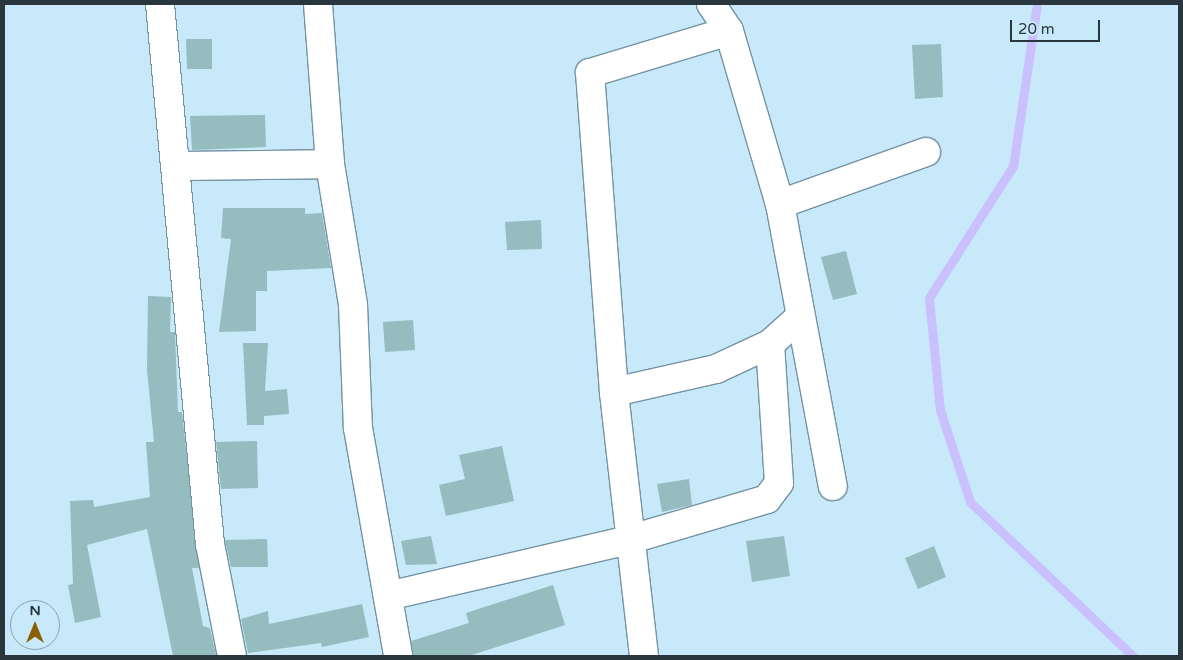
<!DOCTYPE html>
<style>
body{margin:0}
#map{position:relative;width:1183px;height:660px;overflow:hidden;background:#c7e9fa;font-family:"Varela Round",sans-serif}
div>[style]{position:absolute}
.stream>*{height:9px;margin:-4.5px;padding:0 4.5px;transform-origin:4.5px;border-radius:4.5px;background:#cac0fe}
.building>*{inset:0;background:#95bdbf}
.roads{filter:drop-shadow(1px 0 #7493a3) drop-shadow(-1px 0 #7493a3) drop-shadow(0 1px #7493a3) drop-shadow(0 -1px #7493a3)}
.minor>*{height:28px;margin:-14px;padding:0 14px;transform-origin:14px;border-radius:14px;background:#fff}
span{translate:-50% -50%;white-space:nowrap;text-align:center;line-height:1.15;-webkit-text-stroke:4px #c7e9fa;paint-order:stroke}
.frame{position:absolute;inset:0;border:5px solid #29363d;pointer-events:none}
.north{position:absolute;left:10px;top:600px;width:50px;height:50px;box-sizing:border-box;background:#c7e9fa;border:1px solid #88a1ae;border-radius:50%;rotate:0deg;font-size:14px;font-weight:700;line-height:20px;text-align:center;color:#29363d}
.north::after{content:'';display:block;margin:auto;width:18px;height:22px;background:#8b6002;clip-path:polygon(50% 0,100% 100%,50% 72%,0 100%)}
.scale{position:absolute;left:1010px;top:20px;width:90px;height:22px;box-sizing:border-box;border:2px solid #29363d;border-top:0;padding-left:6px;font-size:15px;line-height:18px;white-space:nowrap;color:#29363d;-webkit-text-stroke:4px #c7e9fa;paint-order:stroke}
</style>
<div id="map">
<div class="stream">
<div style="left:1037px;top:4px;width:164px;rotate:98.4deg"></div>
<div style="left:1013px;top:166px;width:156px;rotate:122.5deg"></div>
<div style="left:929px;top:298px;width:113px;rotate:84.4deg"></div>
<div style="left:940px;top:410px;width:97px;rotate:71.9deg"></div>
<div style="left:970px;top:502px;width:224px;rotate:43.4deg"></div>
</div>
<div class="building">
<div style="clip-path:polygon(186px 39px,212px 39px,212px 69px,187px 69px)"></div>
<div style="clip-path:polygon(941px 44px,943px 97px,915px 99px,912px 45px)"></div>
<div style="clip-path:polygon(265px 115px,266px 147px,192px 150px,190px 116px)"></div>
<div style="clip-path:polygon(223px 208px,305px 208px,305px 214px,322px 213px,331px 268px,267px 271px,267px 291px,256px 291px,256px 331px,219px 332px,231px 239px,221px 238px)"></div>
<div style="clip-path:polygon(541px 220px,542px 249px,507px 250px,505px 222px)"></div>
<div style="clip-path:polygon(846px 251px,857px 294px,833px 300px,821px 257px)"></div>
<div style="clip-path:polygon(148px 296px,171px 297px,170px 332px,175px 332px,178px 412px,182px 412px,199px 568px,192px 568px,203px 626px,210px 628px,216px 655px,209px 656px,173px 656px,147px 529px,87px 545px,101px 617px,75px 623px,68px 585px,73px 584px,70px 501px,93px 500px,94px 507px,150px 497px,146px 442px,154px 442px,147px 370px)"></div>
<div style="clip-path:polygon(413px 320px,415px 350px,385px 352px,383px 322px)"></div>
<div style="clip-path:polygon(243px 343px,268px 343px,265px 391px,287px 389px,289px 414px,264px 416px,264px 425px,247px 425px)"></div>
<div style="clip-path:polygon(257px 441px,258px 488px,221px 489px,216px 442px)"></div>
<div style="clip-path:polygon(502px 446px,514px 501px,446px 516px,439px 485px,465px 479px,459px 455px)"></div>
<div style="clip-path:polygon(689px 479px,692px 505px,662px 512px,657px 484px)"></div>
<div style="clip-path:polygon(431px 536px,437px 564px,406px 565px,401px 541px)"></div>
<div style="clip-path:polygon(784px 536px,790px 576px,752px 582px,746px 541px)"></div>
<div style="clip-path:polygon(267px 539px,268px 567px,231px 567px,225px 540px)"></div>
<div style="clip-path:polygon(934px 546px,946px 577px,918px 589px,905px 558px)"></div>
<div style="clip-path:polygon(553px 585px,565px 625px,469px 656px,413px 656px,411px 641px,469px 623px,466px 613px)"></div>
<div style="clip-path:polygon(362px 604px,369px 637px,322px 647px,321px 643px,248px 653px,241px 619px,268px 611px,269px 624px)"></div>
</div>
<div class="roads">
<div class="minor">
<div style="left:160px;top:4px;width:542px;rotate:84.71deg"></div>
<div style="left:210px;top:544px;width:114px;rotate:78.9deg"></div>
<div style="left:318px;top:4px;width:160px;rotate:85.7deg"></div>
<div style="left:330px;top:164px;width:143px;rotate:80.7deg"></div>
<div style="left:353px;top:305px;width:123px;rotate:87.7deg"></div>
<div style="left:358px;top:428px;width:231px;rotate:80deg"></div>
<div style="left:711px;top:4px;width:32px;rotate:56deg"></div>
<div style="left:729px;top:31px;width:180px;rotate:73.6deg"></div>
<div style="left:780px;top:204px;width:287px;rotate:79.4deg"></div>
<div style="left:176px;top:166px;width:154px;rotate:-0.7deg"></div>
<div style="left:780px;top:204px;width:155px;rotate:-19.6deg"></div>
<div style="left:614px;top:392px;width:105px;rotate:-12.7deg"></div>
<div style="left:716px;top:369px;width:60px;rotate:-24.8deg"></div>
<div style="left:388px;top:596px;width:246px;rotate:-13.1deg"></div>
<div style="left:628px;top:540px;width:145px;rotate:-16.4deg"></div>
<div style="left:767px;top:499px;width:20px;rotate:-53deg"></div>
<div style="left:779px;top:483px;width:139px;rotate:-93.7deg"></div>
<div style="left:770px;top:344px;width:39px;rotate:-42deg"></div>
<div style="left:644px;top:656px;width:266px;rotate:-96.5deg"></div>
<div style="left:614px;top:392px;width:320px;rotate:-94.3deg"></div>
<div style="left:590px;top:73px;width:145px;rotate:-16.8deg"></div>
</div>
</div>
<div class="frame"></div>
<div class="north">N</div>
<div class="scale">20 m</div>
</div>
